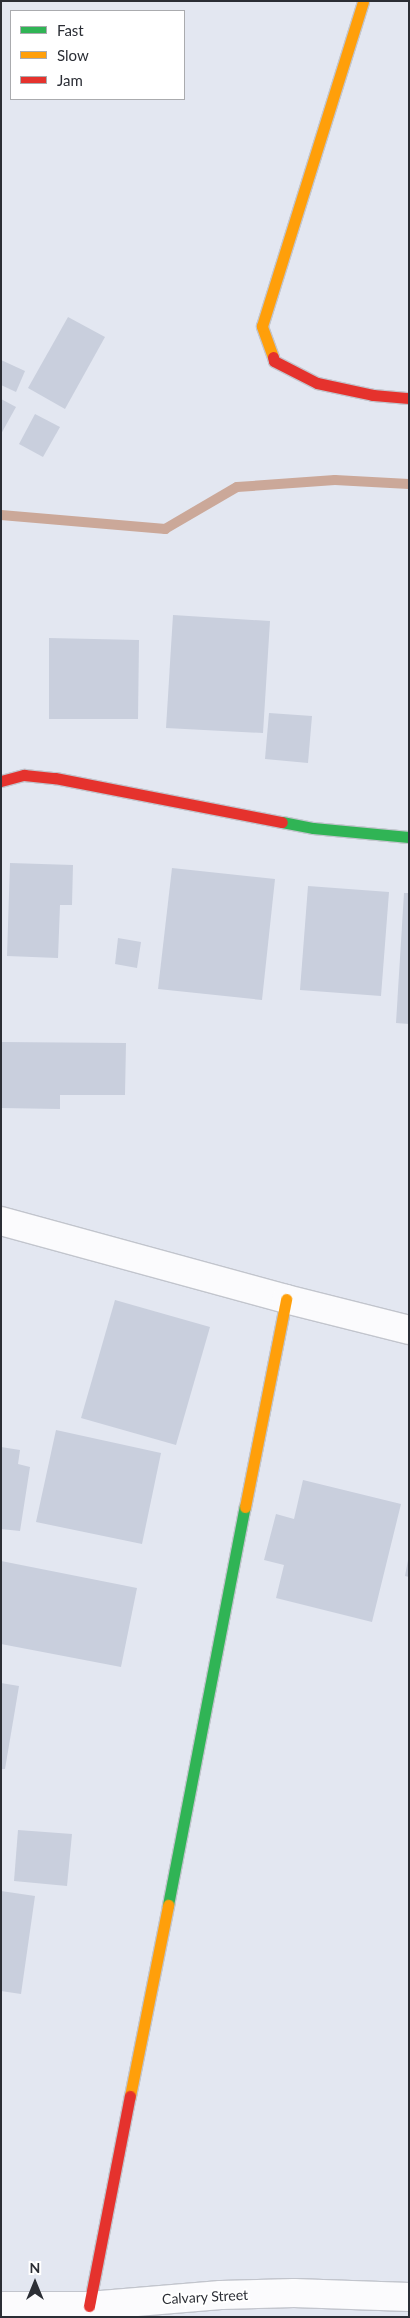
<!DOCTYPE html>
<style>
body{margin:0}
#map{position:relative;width:410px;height:2318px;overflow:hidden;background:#e3e7f1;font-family:Lato,sans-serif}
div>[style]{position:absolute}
.stream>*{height:10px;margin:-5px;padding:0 5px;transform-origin:5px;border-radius:5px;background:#cba899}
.building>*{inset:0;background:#c9cfdd}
.roads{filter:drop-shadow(1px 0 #c2c5cd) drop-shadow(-1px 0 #c2c5cd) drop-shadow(0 1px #c2c5cd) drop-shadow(0 -1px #c2c5cd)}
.street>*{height:28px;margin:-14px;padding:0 14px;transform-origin:14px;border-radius:14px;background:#fbfbfd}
.fast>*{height:11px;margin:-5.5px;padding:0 5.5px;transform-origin:5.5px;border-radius:5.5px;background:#30b455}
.slow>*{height:11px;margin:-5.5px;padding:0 5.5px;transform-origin:5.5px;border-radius:5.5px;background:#ff9f0a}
.jam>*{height:11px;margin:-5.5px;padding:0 5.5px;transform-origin:5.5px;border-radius:5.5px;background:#e5322d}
span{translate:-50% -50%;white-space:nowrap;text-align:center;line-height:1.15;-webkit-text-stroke:4px #fff;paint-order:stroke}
.street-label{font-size:14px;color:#2b2e35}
.frame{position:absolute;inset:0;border:2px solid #2b2e35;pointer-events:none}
.legend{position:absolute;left:10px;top:10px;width:175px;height:90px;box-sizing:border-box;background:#fff;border:1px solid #aaabae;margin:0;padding:6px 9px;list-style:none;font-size:15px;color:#2b2e35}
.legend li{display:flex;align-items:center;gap:10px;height:25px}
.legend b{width:25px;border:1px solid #aaabae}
.north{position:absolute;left:10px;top:2258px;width:50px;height:50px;-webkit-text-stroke:4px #fff;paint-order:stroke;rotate:0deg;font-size:14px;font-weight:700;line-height:20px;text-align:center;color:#2b2e35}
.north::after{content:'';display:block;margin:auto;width:18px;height:22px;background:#2b2e35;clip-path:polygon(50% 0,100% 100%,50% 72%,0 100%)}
</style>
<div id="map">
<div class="stream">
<div style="left:1px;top:515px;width:165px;rotate:4.9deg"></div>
<div style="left:165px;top:529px;width:83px;rotate:-30.3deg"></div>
<div style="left:237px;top:487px;width:98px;rotate:-4.1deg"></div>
<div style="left:335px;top:480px;width:74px;rotate:3.1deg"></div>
</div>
<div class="building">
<div style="clip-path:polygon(68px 317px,105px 337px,65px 409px,28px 388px)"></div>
<div style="clip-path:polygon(1px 360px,25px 371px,16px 392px,1px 385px)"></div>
<div style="clip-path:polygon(1px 399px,16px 407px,1px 434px)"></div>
<div style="clip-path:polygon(35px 414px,60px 427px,43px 457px,19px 444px)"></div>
<div style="clip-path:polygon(173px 615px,270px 621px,263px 733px,166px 728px)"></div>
<div style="clip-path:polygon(49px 638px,139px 640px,138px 719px,49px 719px)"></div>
<div style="clip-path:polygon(269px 713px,312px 716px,308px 763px,265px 759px)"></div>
<div style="clip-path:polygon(10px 863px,73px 865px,72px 905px,60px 905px,58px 958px,7px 956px)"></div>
<div style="clip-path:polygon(172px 868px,275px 879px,262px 1000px,158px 989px)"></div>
<div style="clip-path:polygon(308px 886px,389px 892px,381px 996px,300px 990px)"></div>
<div style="clip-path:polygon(404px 893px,409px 893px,409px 1024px,396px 1023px)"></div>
<div style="clip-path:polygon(118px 938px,141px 942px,137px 968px,115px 964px)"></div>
<div style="clip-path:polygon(1px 1042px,126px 1043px,125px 1095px,60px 1095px,60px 1109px,1px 1108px)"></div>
<div style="clip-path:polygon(115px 1300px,210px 1327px,176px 1445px,81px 1418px)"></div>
<div style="clip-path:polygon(56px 1430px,161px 1453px,142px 1544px,36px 1522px)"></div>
<div style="clip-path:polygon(1px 1447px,20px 1450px,18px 1464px,30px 1467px,20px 1531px,1px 1529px)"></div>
<div style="clip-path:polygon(303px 1480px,401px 1504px,372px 1622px,276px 1598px,284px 1565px,264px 1560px,276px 1514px,294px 1519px)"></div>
<div style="clip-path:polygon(408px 1560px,409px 1560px,409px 1577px,405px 1576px)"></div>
<div style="clip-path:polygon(1px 1561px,137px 1588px,121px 1667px,1px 1644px)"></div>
<div style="clip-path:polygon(1px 1683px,19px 1686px,5px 1769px,1px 1769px)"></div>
<div style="clip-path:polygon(18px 1830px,72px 1834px,67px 1886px,14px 1881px)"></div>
<div style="clip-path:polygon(1px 1891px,35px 1896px,21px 1994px,1px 1991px)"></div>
</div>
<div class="roads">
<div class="street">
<div style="left:1px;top:1221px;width:295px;rotate:15.3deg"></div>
<div style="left:286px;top:1299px;width:127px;rotate:14.1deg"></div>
<div style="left:1px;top:2306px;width:88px"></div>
<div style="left:89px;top:2306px;width:132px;rotate:-4.8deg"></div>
<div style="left:221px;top:2295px;width:73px;rotate:-1.6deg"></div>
<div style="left:294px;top:2293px;width:115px;rotate:2deg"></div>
</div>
<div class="fast">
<div style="left:282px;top:822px;width:32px;rotate:11deg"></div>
<div style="left:313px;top:828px;width:96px;rotate:5.4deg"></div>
<div style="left:168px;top:1905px;width:405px;rotate:-79.1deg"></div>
</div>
<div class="slow">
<div style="left:273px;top:357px;width:33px;rotate:-110deg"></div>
<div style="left:262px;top:326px;width:340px;rotate:-72.7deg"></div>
<div style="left:245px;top:1507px;width:212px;rotate:-78.8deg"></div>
<div style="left:130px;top:2096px;width:195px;rotate:-78.7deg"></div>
</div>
<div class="jam">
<div style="left:273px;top:357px;width:4px;rotate:76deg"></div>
<div style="left:274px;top:361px;width:48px;rotate:27.1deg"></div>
<div style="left:317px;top:383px;width:57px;rotate:12.1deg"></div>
<div style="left:373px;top:395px;width:36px;rotate:5deg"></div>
<div style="left:1px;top:781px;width:24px;rotate:-15deg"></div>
<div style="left:24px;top:775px;width:31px;rotate:6deg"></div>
<div style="left:55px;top:778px;width:231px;rotate:11deg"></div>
<div style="left:89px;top:2306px;width:214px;rotate:-79deg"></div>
</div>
</div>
<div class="street-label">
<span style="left:205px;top:2297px;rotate:-3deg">Calvary Street</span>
</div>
<div class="frame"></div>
<ul class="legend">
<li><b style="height:6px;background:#30b455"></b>Fast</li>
<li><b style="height:6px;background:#ff9f0a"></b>Slow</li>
<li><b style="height:6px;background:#e5322d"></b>Jam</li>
</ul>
<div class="north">N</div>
</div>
